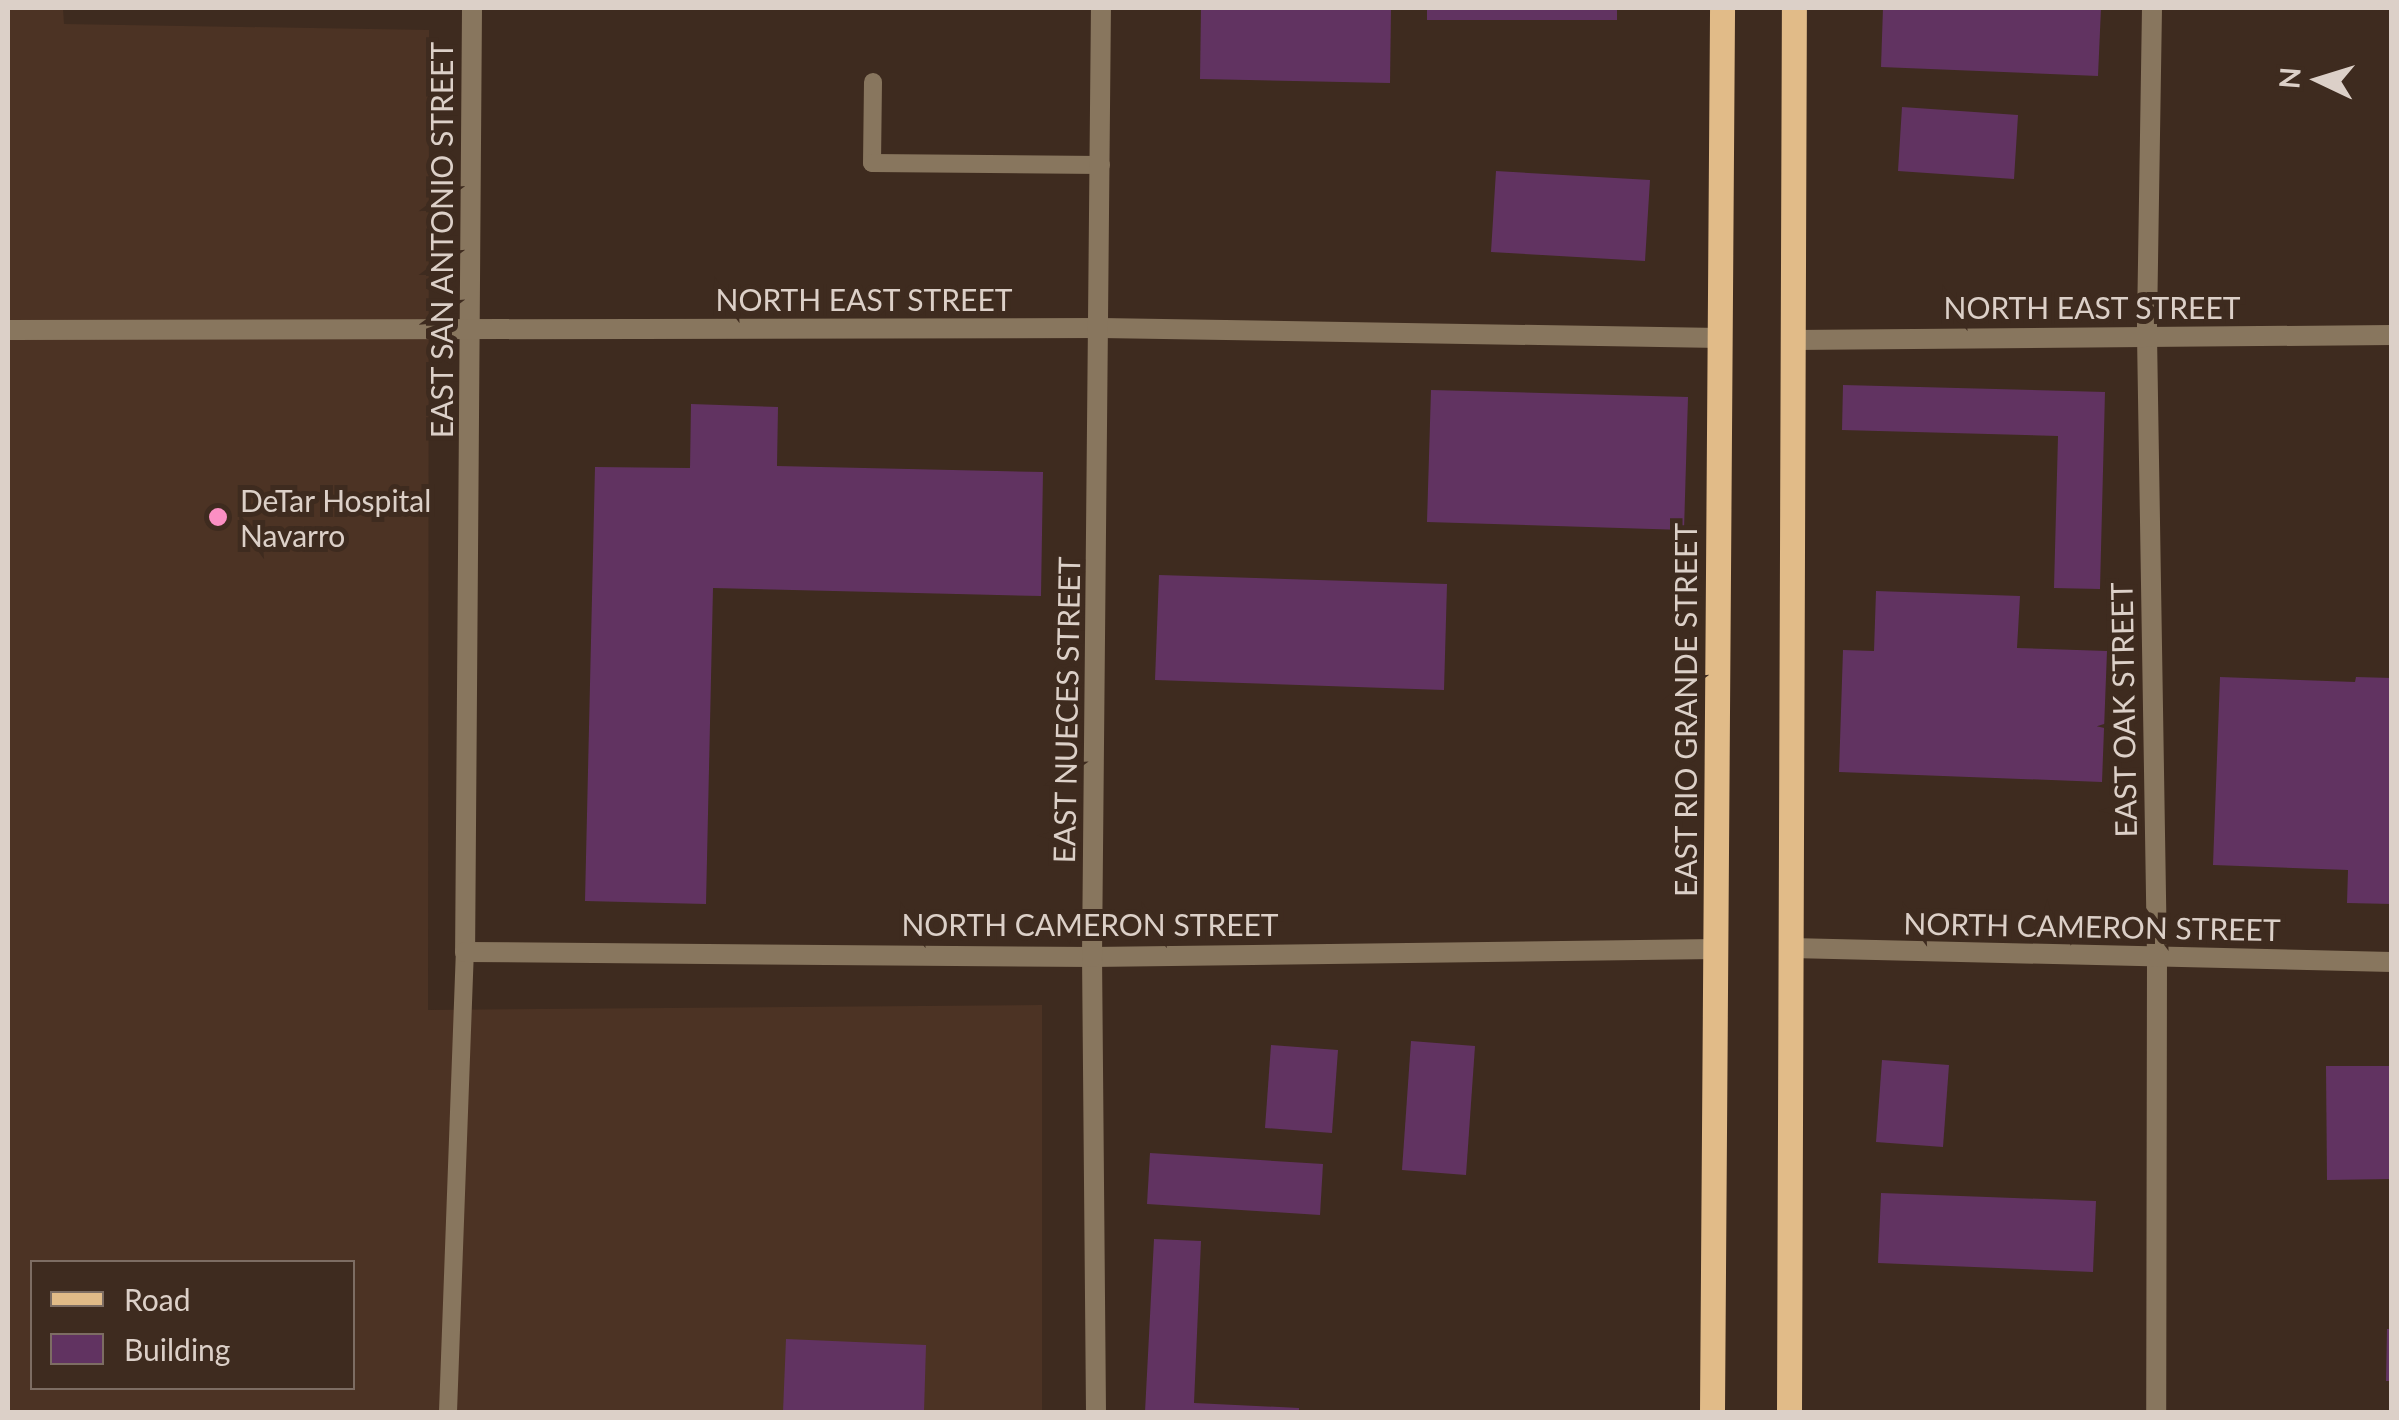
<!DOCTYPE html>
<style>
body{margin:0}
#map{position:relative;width:2399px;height:1420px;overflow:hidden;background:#3e2b1f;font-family:Lato,sans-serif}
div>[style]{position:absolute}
.built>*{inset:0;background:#4c3324}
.building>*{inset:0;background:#613361}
.service>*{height:18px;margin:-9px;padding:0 9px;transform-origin:9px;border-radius:9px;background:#88765e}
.minor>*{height:20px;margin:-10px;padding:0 10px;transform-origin:10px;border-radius:10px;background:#88765e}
.primary>*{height:25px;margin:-12.5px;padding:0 12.5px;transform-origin:12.5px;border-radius:12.5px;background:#e1bb88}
.dots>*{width:28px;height:28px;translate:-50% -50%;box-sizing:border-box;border:5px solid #3e2b1f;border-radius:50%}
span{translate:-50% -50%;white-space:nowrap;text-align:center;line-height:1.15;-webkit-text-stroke:10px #3e2b1f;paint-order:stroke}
.street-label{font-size:30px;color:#dcd0c8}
.poi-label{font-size:30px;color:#dcd0c8}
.left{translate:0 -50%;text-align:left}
.frame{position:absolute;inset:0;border:10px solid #dcd0c8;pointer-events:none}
.legend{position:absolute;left:30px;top:1260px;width:325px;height:130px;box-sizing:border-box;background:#3e2b1f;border:2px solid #7d6d63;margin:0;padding:12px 18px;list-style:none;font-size:30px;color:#dcd0c8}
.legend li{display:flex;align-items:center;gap:20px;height:50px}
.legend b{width:50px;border:2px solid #7d6d63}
.north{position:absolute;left:2269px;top:30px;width:100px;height:100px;-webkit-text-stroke:8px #3e2b1f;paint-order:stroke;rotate:274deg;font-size:28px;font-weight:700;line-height:40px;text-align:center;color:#dcd0c8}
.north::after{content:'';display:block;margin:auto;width:35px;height:45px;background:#dcd0c8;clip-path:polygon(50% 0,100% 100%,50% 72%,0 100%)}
</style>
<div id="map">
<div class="built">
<div style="clip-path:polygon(evenodd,8px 8px,63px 8px,64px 24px,429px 30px,428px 1010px,1042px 1005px,1042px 1412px,8px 1412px,8px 8px,32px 1262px,352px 1262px,352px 1388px,32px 1388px,32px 1262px)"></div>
</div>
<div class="building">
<div style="clip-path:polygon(1201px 8px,1391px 8px,1390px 83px,1200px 79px)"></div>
<div style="clip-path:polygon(1427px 8px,1617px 8px,1617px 20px,1427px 20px)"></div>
<div style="clip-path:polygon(1883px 8px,2101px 8px,2098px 76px,1881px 67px)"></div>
<div style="clip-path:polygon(1902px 107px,2018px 115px,2014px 179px,1898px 171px)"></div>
<div style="clip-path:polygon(1496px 171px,1650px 180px,1645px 261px,1491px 252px)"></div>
<div style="clip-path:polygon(1843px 385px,2105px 392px,2100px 589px,2054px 588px,2058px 436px,1842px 430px)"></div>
<div style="clip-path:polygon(1431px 390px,1688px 397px,1684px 530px,1427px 522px)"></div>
<div style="clip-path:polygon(691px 404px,778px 407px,777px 466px,1043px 472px,1041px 596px,713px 588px,706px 904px,585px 901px,595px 467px,690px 468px)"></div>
<div style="clip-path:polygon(1159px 575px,1447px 584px,1444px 690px,1155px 680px)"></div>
<div style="clip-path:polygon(1876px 591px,2020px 596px,2017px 648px,2107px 651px,2102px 782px,1839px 772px,1843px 650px,1874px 651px)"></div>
<div style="clip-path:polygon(2220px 677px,2355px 682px,2356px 677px,2392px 678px,2392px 904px,2347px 903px,2348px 870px,2213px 865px)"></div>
<div style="clip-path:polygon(1411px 1041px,1475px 1046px,1466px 1175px,1402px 1170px)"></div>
<div style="clip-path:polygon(1271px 1045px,1338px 1050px,1332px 1133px,1265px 1128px)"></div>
<div style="clip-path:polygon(1882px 1060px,1949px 1065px,1943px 1147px,1876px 1142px)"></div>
<div style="clip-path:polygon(2326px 1066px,2392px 1066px,2392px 1179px,2327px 1180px)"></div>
<div style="clip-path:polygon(1150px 1153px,1323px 1164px,1320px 1215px,1147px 1204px)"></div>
<div style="clip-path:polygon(1881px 1193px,2096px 1201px,2093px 1272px,1878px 1263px)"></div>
<div style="clip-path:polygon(1154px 1239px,1201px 1241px,1194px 1403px,1299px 1408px,1299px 1412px,1145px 1412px)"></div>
<div style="clip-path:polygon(2387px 1329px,2392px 1329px,2392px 1381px,2386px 1381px)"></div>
<div style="clip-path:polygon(786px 1339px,926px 1345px,924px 1412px,783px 1412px)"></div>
</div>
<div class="service">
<div style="left:873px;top:82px;width:81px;rotate:90.7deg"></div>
<div style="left:872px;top:163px;width:229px;rotate:0.5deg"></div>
<div style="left:448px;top:1412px;width:460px;rotate:-87.9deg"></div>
</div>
<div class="minor">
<div style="left:472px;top:8px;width:944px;rotate:90.42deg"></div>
<div style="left:465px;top:952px;width:627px;rotate:0.46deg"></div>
<div style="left:1092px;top:957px;width:624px;rotate:-0.73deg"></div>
<div style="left:2152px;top:8px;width:327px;rotate:90.9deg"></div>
<div style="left:2147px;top:335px;width:623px;rotate:89.08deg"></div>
<div style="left:2157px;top:958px;width:454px;rotate:90.1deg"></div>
<div style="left:8px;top:330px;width:1093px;rotate:-0.1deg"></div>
<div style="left:1101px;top:328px;width:619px;rotate:0.93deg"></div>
<div style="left:1794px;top:340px;width:598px;rotate:-0.48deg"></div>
<div style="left:1791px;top:948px;width:601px;rotate:1.33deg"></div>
<div style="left:1096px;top:1412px;width:455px;rotate:-90.5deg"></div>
<div style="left:1092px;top:957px;width:949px;rotate:-89.46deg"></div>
</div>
<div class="primary">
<div style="left:1712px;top:1412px;width:1404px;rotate:-89.59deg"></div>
<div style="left:1789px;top:1412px;width:1404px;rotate:-89.8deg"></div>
</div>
<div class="dots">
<div style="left:218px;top:517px;background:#fb8fc3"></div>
</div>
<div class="street-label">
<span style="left:441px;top:240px;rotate:-90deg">EAST SAN ANTONIO STREET</span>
<span style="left:864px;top:299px">NORTH EAST STREET</span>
<span style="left:2092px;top:307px">NORTH EAST STREET</span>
<span style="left:1066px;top:710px;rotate:-89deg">EAST NUECES STREET</span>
<span style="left:1685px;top:710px;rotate:-90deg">EAST RIO GRANDE STREET</span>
<span style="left:2123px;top:710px;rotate:-91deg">EAST OAK STREET</span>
<span style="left:1090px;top:924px">NORTH CAMERON STREET</span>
<span style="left:2092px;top:926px;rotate:1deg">NORTH CAMERON STREET</span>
</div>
<div class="poi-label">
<span class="left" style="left:240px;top:517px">DeTar Hospital<br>Navarro</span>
</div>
<div class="frame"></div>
<ul class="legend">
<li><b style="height:12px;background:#e1bb88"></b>Road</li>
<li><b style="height:28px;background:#613361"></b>Building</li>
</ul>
<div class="north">N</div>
</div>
